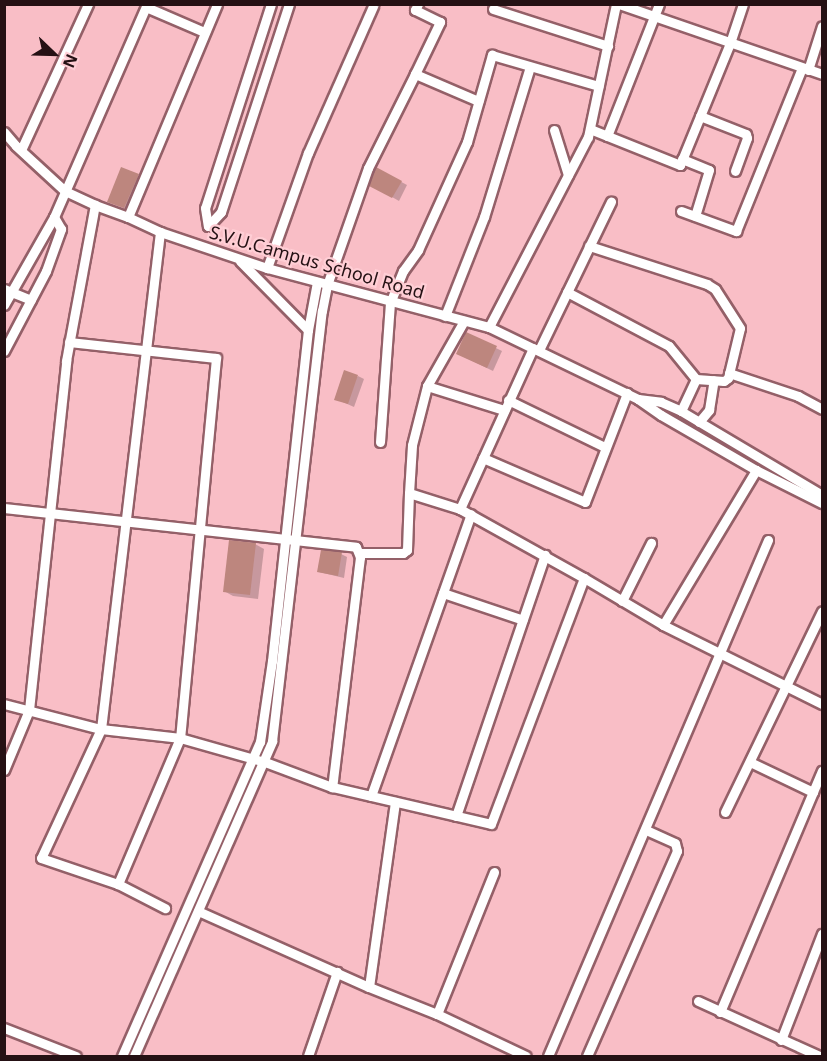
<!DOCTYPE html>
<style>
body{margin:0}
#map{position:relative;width:827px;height:1061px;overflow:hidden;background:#f9bec6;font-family:"Noto Sans",sans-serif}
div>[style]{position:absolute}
.shadow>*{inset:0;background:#0003}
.building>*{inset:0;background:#bd867e}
.roads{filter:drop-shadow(2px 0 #946068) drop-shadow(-2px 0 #946068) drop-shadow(0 2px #946068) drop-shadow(0 -2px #946068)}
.minor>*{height:9px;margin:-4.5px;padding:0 4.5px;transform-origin:4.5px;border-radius:4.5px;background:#fff}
span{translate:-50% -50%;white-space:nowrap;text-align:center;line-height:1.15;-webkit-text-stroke:4.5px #ffced5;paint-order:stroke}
.street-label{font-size:18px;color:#251114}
.frame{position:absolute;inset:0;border:6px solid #251114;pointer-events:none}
.north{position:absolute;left:24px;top:24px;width:60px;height:60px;-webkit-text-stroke:4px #ffced5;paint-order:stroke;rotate:113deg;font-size:16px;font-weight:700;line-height:24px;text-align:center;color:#251114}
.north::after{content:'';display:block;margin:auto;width:21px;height:27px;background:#251114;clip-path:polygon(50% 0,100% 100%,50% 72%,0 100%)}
</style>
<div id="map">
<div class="shadow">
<div style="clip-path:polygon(377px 169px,407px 185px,399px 201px,371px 185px)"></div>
<div style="clip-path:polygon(138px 176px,144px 179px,131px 211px,109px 202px)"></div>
<div style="clip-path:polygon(467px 334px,502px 351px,493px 371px,464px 357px)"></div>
<div style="clip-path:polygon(358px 376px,364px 379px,354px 407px,336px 399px)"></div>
<div style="clip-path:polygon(255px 544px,264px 549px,258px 599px,233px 596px,224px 591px)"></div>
<div style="clip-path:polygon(341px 554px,347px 557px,344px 578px,319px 572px)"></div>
</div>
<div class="building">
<div style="clip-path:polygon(121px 167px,139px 174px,124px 208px,107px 202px)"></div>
<div style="clip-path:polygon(376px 167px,402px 181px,392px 198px,369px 186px)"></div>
<div style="clip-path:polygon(466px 332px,497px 346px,487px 368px,456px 354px)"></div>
<div style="clip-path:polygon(344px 370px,358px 375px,348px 404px,334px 400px)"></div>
<div style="clip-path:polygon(229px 540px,256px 543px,250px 595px,223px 592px)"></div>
<div style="clip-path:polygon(321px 550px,342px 552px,338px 576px,317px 572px)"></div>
</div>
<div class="roads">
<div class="minor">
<div style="left:271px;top:4px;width:214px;rotate:107.9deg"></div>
<div style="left:205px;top:208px;width:18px;rotate:81deg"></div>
<div style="left:208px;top:226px;width:19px;rotate:-47deg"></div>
<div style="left:221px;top:212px;width:219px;rotate:-71.9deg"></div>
<div style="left:619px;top:4px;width:215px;rotate:19deg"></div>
<div style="left:146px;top:7px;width:63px;rotate:23.3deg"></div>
<div style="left:493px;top:9px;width:121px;rotate:17.8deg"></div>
<div style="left:808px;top:70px;width:46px;rotate:-72.3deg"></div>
<div style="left:415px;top:74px;width:58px;rotate:-64.3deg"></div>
<div style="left:440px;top:22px;width:28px;rotate:-154deg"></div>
<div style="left:415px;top:10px;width:7px;rotate:-63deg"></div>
<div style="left:700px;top:116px;width:49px;rotate:21.4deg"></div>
<div style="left:746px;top:134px;width:4px;rotate:76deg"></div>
<div style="left:747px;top:138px;width:35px;rotate:110deg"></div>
<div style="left:590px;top:129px;width:97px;rotate:21.8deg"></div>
<div style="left:680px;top:165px;width:132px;rotate:-67.7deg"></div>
<div style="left:730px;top:43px;width:41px;rotate:-71.6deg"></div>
<div style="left:554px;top:130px;width:47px;rotate:72.7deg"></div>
<div style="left:4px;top:132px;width:18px;rotate:49deg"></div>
<div style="left:16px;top:146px;width:67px;rotate:42.6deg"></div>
<div style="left:65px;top:191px;width:33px;rotate:25deg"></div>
<div style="left:95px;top:205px;width:35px;rotate:20deg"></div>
<div style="left:128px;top:217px;width:35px;rotate:25deg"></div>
<div style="left:160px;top:232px;width:113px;rotate:18.6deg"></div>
<div style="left:267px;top:268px;width:230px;rotate:14.9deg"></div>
<div style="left:489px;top:327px;width:165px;rotate:25.8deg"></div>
<div style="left:638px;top:399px;width:28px;rotate:35deg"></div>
<div style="left:661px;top:415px;width:110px;rotate:30.1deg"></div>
<div style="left:756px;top:470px;width:74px;rotate:26.6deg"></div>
<div style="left:607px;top:136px;width:142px;rotate:-68.5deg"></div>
<div style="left:21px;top:150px;width:161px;rotate:-65.3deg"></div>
<div style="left:682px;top:159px;width:29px;rotate:22deg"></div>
<div style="left:709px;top:170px;width:48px;rotate:106.9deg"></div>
<div style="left:681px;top:211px;width:59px;rotate:20deg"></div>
<div style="left:736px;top:231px;width:176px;rotate:-68deg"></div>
<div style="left:128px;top:217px;width:231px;rotate:-67.3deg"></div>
<div style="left:160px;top:232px;width:500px;rotate:96.77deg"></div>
<div style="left:101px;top:729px;width:142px;rotate:114.9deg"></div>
<div style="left:41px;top:858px;width:81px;rotate:18.7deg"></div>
<div style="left:118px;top:884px;width:53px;rotate:27.1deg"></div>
<div style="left:240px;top:261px;width:97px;rotate:45.4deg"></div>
<div style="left:267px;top:268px;width:122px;rotate:-70.4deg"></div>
<div style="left:308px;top:153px;width:161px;rotate:-66.1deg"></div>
<div style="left:4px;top:289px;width:29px;rotate:22deg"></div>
<div style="left:567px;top:292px;width:115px;rotate:27.9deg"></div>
<div style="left:669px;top:346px;width:43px;rotate:50.7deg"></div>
<div style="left:696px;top:379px;width:28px;rotate:4deg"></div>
<div style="left:724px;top:381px;width:5px;rotate:-37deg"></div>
<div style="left:728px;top:378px;width:51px;rotate:-76.5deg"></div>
<div style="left:740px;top:328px;width:46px;rotate:-122.7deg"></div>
<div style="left:715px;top:289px;width:9px;rotate:-148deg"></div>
<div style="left:707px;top:284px;width:124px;rotate:-162.1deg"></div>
<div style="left:4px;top:305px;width:101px;rotate:-60.4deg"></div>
<div style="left:54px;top:217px;width:232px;rotate:-66.4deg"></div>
<div style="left:445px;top:316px;width:106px;rotate:-68.5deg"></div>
<div style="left:484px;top:217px;width:157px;rotate:-73deg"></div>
<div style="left:489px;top:327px;width:214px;rotate:-62.5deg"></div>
<div style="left:588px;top:137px;width:136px;rotate:-78.1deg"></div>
<div style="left:69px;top:342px;width:148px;rotate:6.2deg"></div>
<div style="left:216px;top:358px;width:382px;rotate:95.4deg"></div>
<div style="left:180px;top:738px;width:159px;rotate:113deg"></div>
<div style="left:533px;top:348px;width:177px;rotate:114.4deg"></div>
<div style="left:460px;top:509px;width:142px;rotate:29.1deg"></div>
<div style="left:584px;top:578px;width:92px;rotate:30.7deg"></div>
<div style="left:663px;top:625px;width:178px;rotate:26.4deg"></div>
<div style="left:539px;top:350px;width:165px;rotate:-64.1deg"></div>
<div style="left:4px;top:351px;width:90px;rotate:-62.3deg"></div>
<div style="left:46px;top:271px;width:45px;rotate:-70.3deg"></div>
<div style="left:61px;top:229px;width:14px;rotate:-120deg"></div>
<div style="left:729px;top:373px;width:73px;rotate:18.4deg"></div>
<div style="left:798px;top:396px;width:27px;rotate:28deg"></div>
<div style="left:427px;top:386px;width:81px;rotate:17.3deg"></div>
<div style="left:638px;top:399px;width:23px;rotate:7deg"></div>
<div style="left:661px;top:402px;width:22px;rotate:24deg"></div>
<div style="left:681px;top:411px;width:164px;rotate:30.8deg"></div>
<div style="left:508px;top:400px;width:108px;rotate:25.9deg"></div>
<div style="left:681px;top:411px;width:35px;rotate:-65deg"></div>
<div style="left:699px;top:422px;width:16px;rotate:-50deg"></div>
<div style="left:709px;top:410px;width:30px;rotate:-81deg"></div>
<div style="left:380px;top:442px;width:139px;rotate:-85.9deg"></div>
<div style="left:390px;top:303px;width:35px;rotate:-68deg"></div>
<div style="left:403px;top:271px;width:26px;rotate:-54deg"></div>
<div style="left:418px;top:250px;width:119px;rotate:-65.6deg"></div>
<div style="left:467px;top:142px;width:91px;rotate:-74deg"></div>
<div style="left:492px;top:55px;width:111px;rotate:16.2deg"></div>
<div style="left:483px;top:458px;width:111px;rotate:23.3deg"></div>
<div style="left:585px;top:502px;width:117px;rotate:-68.9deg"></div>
<div style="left:4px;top:508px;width:354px;rotate:6.3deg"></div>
<div style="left:356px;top:547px;width:11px;rotate:68deg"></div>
<div style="left:360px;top:557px;width:232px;rotate:96.9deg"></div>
<div style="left:460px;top:509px;width:53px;rotate:-162.6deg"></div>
<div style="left:409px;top:493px;width:48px;rotate:-86.4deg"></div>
<div style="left:412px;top:445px;width:61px;rotate:-75.7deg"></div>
<div style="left:427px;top:386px;width:75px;rotate:-60.4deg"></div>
<div style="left:360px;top:553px;width:43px"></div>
<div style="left:403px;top:553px;width:5px;rotate:-37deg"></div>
<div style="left:407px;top:550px;width:57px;rotate:-88deg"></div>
<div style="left:443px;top:593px;width:84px;rotate:18.6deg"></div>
<div style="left:622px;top:601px;width:65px;rotate:-63.4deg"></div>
<div style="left:663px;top:625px;width:181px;rotate:-59deg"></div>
<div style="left:4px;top:704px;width:100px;rotate:14.5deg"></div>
<div style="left:101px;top:729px;width:80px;rotate:6.5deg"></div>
<div style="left:180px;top:738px;width:88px;rotate:15.8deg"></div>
<div style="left:265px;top:762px;width:72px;rotate:20.5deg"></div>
<div style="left:332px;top:787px;width:163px;rotate:13.1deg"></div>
<div style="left:491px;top:824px;width:263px;rotate:-69.3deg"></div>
<div style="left:750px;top:762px;width:70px;rotate:25.5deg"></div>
<div style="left:4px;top:770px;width:65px;rotate:-67.4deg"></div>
<div style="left:29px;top:710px;width:351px;rotate:-83.9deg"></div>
<div style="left:66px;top:361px;width:159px;rotate:-79.5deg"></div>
<div style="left:371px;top:796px;width:299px;rotate:-70.5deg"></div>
<div style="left:725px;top:812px;width:223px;rotate:-64.2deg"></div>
<div style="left:456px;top:816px;width:276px;rotate:-71.2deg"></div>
<div style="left:198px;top:911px;width:187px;rotate:24deg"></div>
<div style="left:369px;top:987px;width:73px;rotate:21.7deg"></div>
<div style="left:437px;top:1014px;width:153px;rotate:-68.1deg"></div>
<div style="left:369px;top:987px;width:187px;rotate:-82deg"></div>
<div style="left:698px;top:1001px;width:133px;rotate:24.4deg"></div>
<div style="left:720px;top:1012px;width:262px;rotate:-67.1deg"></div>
<div style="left:437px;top:1014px;width:98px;rotate:25.3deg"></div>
<div style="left:4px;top:1028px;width:77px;rotate:21.3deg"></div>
<div style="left:781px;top:1040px;width:114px;rotate:-68.9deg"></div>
<div style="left:122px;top:1056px;width:343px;rotate:-66.3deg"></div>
<div style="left:260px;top:742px;width:82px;rotate:-81.6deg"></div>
<div style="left:272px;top:661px;width:333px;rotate:-83.8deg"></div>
<div style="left:308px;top:330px;width:49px;rotate:-79.4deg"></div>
<div style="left:134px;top:1056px;width:344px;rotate:-66.3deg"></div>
<div style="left:272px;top:741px;width:433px;rotate:-83.4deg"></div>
<div style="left:322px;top:311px;width:26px;rotate:-79deg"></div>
<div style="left:327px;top:285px;width:124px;rotate:-70.7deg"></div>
<div style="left:368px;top:168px;width:105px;rotate:-63.4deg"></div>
<div style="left:415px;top:74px;width:69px;rotate:23.2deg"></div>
<div style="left:308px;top:1056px;width:89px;rotate:-71deg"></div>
<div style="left:548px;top:1056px;width:561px;rotate:-66.91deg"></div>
<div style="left:587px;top:1056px;width:224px;rotate:-66.3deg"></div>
<div style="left:677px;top:851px;width:8px;rotate:-104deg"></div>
<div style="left:675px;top:843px;width:32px;rotate:-156deg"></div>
</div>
</div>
<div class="street-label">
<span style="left:317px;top:262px;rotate:16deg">S.V.U.Campus School Road</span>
</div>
<div class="frame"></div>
<div class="north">N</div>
</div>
